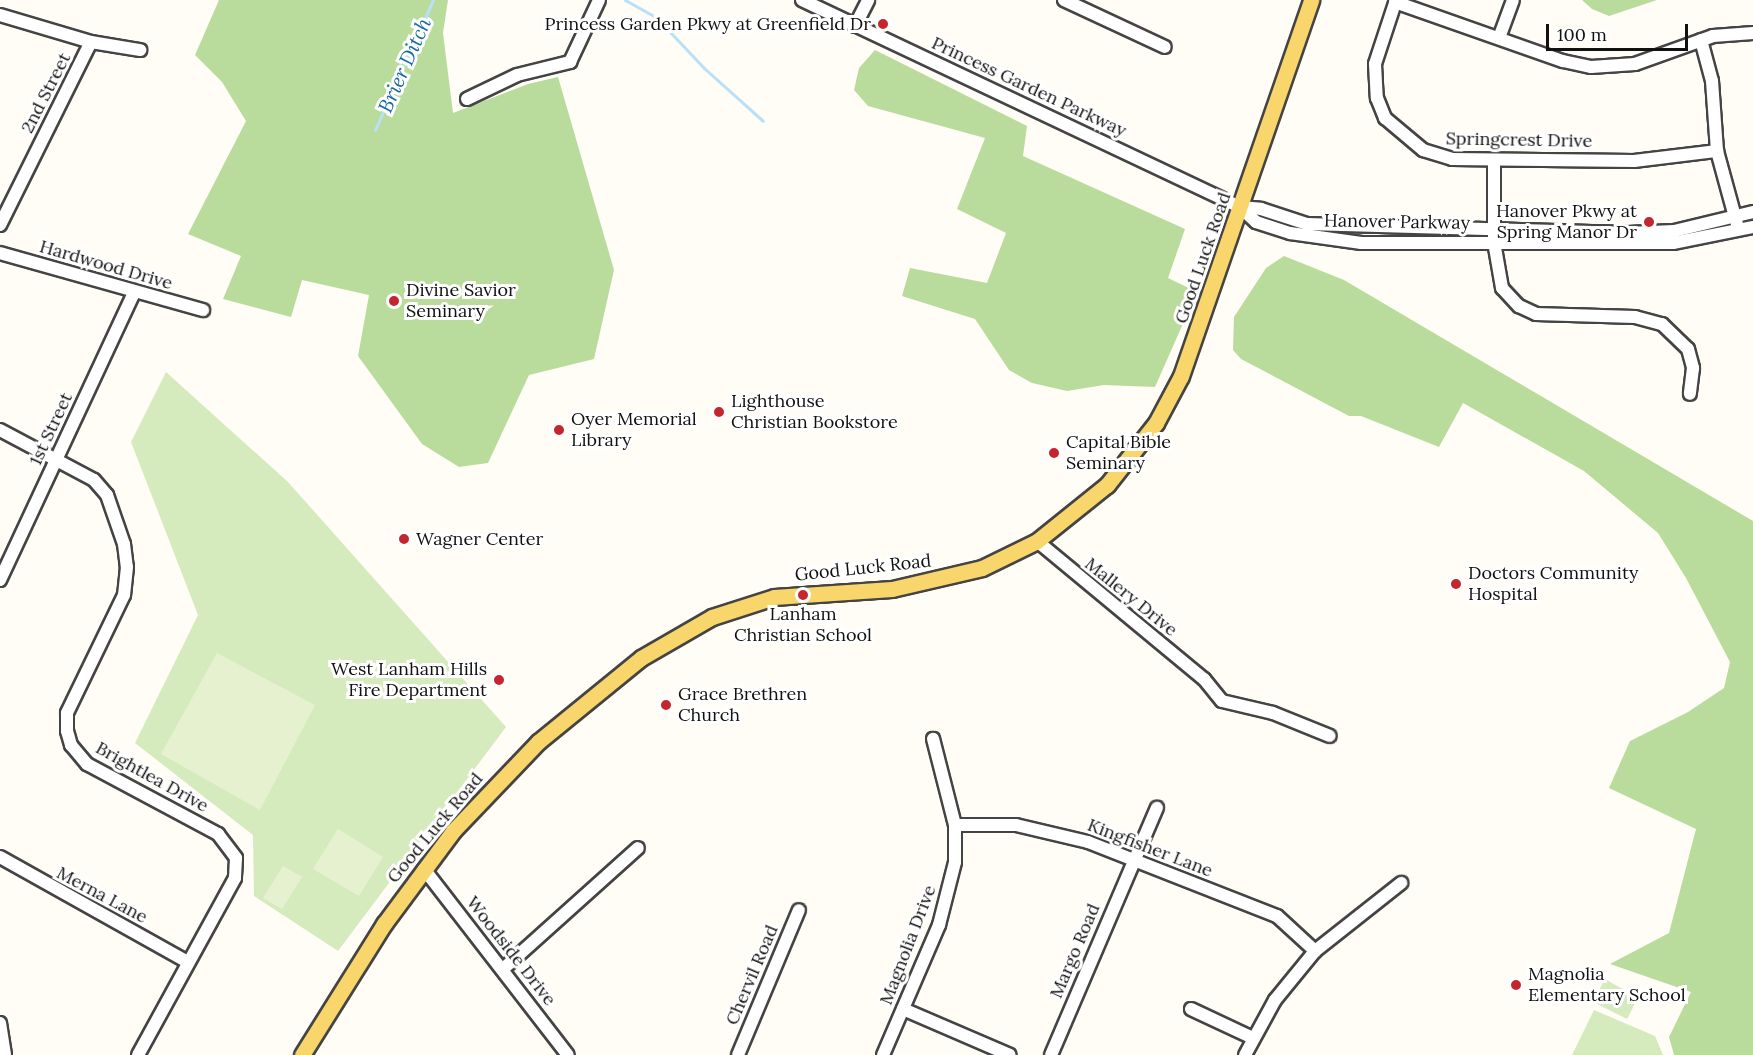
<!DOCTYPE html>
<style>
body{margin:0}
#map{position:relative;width:1753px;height:1055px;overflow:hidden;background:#fffdf5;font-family:Lora,serif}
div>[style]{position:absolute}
.green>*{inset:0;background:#d5ebbd}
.forest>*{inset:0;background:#b9dc9c}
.pitch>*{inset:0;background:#e6f2cf}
.stream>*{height:3px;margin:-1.5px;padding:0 1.5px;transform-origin:1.5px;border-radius:1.5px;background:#b9e0f7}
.roads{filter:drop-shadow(2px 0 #444) drop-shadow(-2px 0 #444) drop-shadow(0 2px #444) drop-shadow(0 -2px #444)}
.minor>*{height:12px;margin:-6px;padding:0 6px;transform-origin:6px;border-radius:6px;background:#fff}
.major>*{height:15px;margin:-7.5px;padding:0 7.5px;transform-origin:7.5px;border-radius:7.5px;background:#f9d66b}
.dots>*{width:16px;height:16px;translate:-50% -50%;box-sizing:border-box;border:3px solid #fff;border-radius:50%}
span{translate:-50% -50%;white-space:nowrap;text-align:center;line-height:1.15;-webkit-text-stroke:6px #fff;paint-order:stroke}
.poi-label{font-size:18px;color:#111}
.right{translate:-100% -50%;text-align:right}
.left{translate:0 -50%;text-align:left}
.street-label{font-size:18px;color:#111}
.water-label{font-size:20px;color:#1768a6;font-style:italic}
.scale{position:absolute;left:1546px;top:24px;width:142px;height:27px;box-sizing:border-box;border:3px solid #111;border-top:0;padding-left:8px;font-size:18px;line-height:21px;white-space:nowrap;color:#111;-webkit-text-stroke:4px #fff;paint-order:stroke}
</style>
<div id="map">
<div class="green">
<div style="clip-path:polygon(166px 372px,288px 482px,506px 727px,338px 951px,254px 896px,253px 835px,135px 743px,198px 615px,131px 442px)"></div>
<div style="clip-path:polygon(1605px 979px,1638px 998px,1627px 1019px,1593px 1002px)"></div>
<div style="clip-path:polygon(1594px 1010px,1655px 1036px,1663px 1055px,1572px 1055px)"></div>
</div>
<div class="forest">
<div style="clip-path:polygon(219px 0,448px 0,443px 33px,453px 113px,528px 84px,558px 77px,614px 270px,594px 359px,529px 375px,488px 463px,459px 467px,422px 444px,358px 356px,369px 295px,302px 280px,291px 317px,223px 299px,241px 256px,188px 234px,246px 121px,222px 82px,195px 55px)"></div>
<div style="clip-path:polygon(1582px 0,1657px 0,1609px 16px,1592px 9px)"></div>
<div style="clip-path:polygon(875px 50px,1027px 126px,1023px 156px,1185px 229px,1168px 278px,1197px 292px,1155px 387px,1104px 385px,1067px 391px,1032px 383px,1009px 370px,975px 319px,902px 296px,910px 268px,987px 283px,1006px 233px,957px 209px,985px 138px,868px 106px,854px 90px,859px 68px)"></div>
<div style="clip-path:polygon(1284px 256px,1344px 280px,1753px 521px,1753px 1055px,1674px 1055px,1669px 1037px,1691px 992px,1610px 964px,1669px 933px,1696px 829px,1609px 788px,1630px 741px,1688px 712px,1724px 688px,1730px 662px,1686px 578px,1658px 533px,1584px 471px,1463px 403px,1439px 447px,1361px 416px,1349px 416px,1241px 359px,1233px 350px,1234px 317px,1266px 268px)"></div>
</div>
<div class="pitch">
<div style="clip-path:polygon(217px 653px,315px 705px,260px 810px,161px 754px)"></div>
<div style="clip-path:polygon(338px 829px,383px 857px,359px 896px,313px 869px)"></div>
<div style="clip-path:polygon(283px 866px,302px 877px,282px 909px,263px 898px)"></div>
</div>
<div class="stream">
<div style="left:625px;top:0;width:35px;rotate:29deg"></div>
<div style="left:656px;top:17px;width:70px;rotate:46.7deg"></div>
<div style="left:704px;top:68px;width:79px;rotate:41.9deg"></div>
<div style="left:375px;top:130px;width:142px;rotate:-66deg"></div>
</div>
<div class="roads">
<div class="minor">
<div style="left:802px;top:0;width:484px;rotate:25.3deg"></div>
<div style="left:1240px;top:207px;width:21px;rotate:5deg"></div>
<div style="left:1261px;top:209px;width:48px;rotate:18.1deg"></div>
<div style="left:1307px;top:224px;width:321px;rotate:1.6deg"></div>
<div style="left:1628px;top:233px;width:46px;rotate:-2.5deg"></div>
<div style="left:1674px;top:231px;width:81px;rotate:-13.5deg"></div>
<div style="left:1064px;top:0;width:111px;rotate:25deg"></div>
<div style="left:1396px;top:0;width:67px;rotate:108.2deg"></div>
<div style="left:1375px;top:64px;width:34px;rotate:87deg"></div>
<div style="left:1377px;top:98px;width:22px;rotate:68deg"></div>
<div style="left:1385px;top:118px;width:50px;rotate:40.1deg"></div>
<div style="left:1423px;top:150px;width:30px;rotate:17deg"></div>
<div style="left:1452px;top:159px;width:182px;rotate:0.6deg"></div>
<div style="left:1634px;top:161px;width:84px;rotate:-6.9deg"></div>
<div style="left:1395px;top:2px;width:178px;rotate:19.4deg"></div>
<div style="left:1563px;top:61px;width:29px;rotate:12deg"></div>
<div style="left:1591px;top:67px;width:44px;rotate:-3.9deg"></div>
<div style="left:1635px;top:64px;width:83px;rotate:-19.7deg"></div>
<div style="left:1713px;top:36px;width:40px;rotate:-4.3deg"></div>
<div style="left:0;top:15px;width:95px;rotate:16.5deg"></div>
<div style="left:91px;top:42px;width:50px;rotate:9.3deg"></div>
<div style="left:855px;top:26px;width:29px;rotate:-63deg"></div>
<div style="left:1499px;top:38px;width:40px;rotate:-69.8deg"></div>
<div style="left:1701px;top:40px;width:42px;rotate:75deg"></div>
<div style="left:1712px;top:81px;width:70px;rotate:85.9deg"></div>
<div style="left:1717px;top:151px;width:76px;rotate:74.7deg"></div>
<div style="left:467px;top:99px;width:55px;rotate:-25.6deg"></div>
<div style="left:517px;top:75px;width:55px;rotate:-13.8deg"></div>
<div style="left:570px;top:62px;width:68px;rotate:-64.9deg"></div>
<div style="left:1494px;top:160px;width:82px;rotate:90deg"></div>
<div style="left:1494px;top:242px;width:47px;rotate:80.1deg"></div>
<div style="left:1502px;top:288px;width:25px;rotate:47deg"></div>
<div style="left:1519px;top:306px;width:19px;rotate:25deg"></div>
<div style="left:1536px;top:314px;width:99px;rotate:1.7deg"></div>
<div style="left:1635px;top:317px;width:28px;rotate:15deg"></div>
<div style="left:1662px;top:324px;width:36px;rotate:44deg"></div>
<div style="left:1688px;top:349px;width:20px;rotate:75deg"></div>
<div style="left:1693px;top:368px;width:26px;rotate:97deg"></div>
<div style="left:1240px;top:207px;width:22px;rotate:43deg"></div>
<div style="left:1256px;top:222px;width:36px;rotate:18deg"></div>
<div style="left:1290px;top:233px;width:72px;rotate:8deg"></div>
<div style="left:1361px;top:243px;width:312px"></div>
<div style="left:1673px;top:243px;width:82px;rotate:-11.3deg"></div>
<div style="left:0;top:225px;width:204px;rotate:-63.6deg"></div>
<div style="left:0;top:253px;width:211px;rotate:15.7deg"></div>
<div style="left:0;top:430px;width:106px;rotate:28deg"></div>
<div style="left:94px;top:480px;width:20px;rotate:49deg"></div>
<div style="left:107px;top:495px;width:52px;rotate:70.9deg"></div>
<div style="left:124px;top:544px;width:23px;rotate:83deg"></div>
<div style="left:127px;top:567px;width:28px;rotate:96deg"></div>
<div style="left:124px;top:595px;width:131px;rotate:115.8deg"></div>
<div style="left:67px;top:713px;width:18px;rotate:90deg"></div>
<div style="left:67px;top:731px;width:15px;rotate:74deg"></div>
<div style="left:71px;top:745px;width:25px;rotate:50deg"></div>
<div style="left:87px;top:764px;width:149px;rotate:28.1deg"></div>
<div style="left:218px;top:834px;width:30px;rotate:53deg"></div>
<div style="left:236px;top:858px;width:20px;rotate:93deg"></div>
<div style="left:235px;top:878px;width:202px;rotate:118.7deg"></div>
<div style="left:1037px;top:541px;width:217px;rotate:39.6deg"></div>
<div style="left:1204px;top:679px;width:28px;rotate:51deg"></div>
<div style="left:1222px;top:701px;width:52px;rotate:13.2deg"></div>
<div style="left:1273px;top:713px;width:61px;rotate:22deg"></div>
<div style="left:0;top:580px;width:317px;rotate:-65deg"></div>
<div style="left:955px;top:825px;width:61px"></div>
<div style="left:1016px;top:825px;width:74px;rotate:13.3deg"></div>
<div style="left:1088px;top:842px;width:203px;rotate:21.4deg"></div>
<div style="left:1277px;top:916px;width:52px;rotate:42.6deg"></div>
<div style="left:0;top:857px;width:215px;rotate:29.2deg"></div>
<div style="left:424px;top:869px;width:235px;rotate:52.3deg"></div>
<div style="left:503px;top:969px;width:181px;rotate:-41.9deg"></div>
<div style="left:903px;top:1009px;width:116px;rotate:23.3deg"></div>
<div style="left:1191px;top:1009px;width:68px;rotate:25.1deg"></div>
<div style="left:0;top:1023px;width:32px;rotate:81deg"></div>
<div style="left:738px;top:1055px;width:157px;rotate:-67.2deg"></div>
<div style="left:883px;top:1055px;width:142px;rotate:-66.7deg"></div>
<div style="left:939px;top:925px;width:65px;rotate:-75.7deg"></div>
<div style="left:955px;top:862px;width:37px;rotate:-90deg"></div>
<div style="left:955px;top:825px;width:89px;rotate:-104.3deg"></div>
<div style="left:1051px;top:1055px;width:269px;rotate:-66.8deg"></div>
<div style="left:1245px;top:1055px;width:63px;rotate:-61.4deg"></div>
<div style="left:1275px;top:1000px;width:63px;rotate:-50.8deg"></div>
<div style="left:1315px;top:951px;width:110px;rotate:-38.3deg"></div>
</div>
<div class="major">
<div style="left:302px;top:1055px;width:155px;rotate:-58deg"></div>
<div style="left:384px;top:924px;width:116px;rotate:-53.4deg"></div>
<div style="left:453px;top:831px;width:123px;rotate:-46.3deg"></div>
<div style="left:538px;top:742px;width:133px;rotate:-39.2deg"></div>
<div style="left:641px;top:658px;width:82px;rotate:-30deg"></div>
<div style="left:712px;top:617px;width:65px;rotate:-17.9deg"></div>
<div style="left:774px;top:597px;width:118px;rotate:-3.9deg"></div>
<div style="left:892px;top:589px;width:92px;rotate:-13.1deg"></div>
<div style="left:982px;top:568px;width:61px;rotate:-26.1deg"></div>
<div style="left:1037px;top:541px;width:90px;rotate:-38.7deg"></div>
<div style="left:1107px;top:485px;width:79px;rotate:-51.7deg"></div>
<div style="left:1156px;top:423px;width:53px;rotate:-62deg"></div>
<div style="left:1181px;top:376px;width:398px;rotate:-70.9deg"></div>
</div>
</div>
<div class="dots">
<div style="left:883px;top:24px;background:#c4262e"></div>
<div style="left:1649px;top:222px;background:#c4262e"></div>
<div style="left:394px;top:301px;background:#c4262e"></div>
<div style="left:719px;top:412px;background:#c4262e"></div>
<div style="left:559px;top:430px;background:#c4262e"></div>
<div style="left:1054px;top:453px;background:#c4262e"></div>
<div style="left:404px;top:539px;background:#c4262e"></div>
<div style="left:1456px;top:584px;background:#c4262e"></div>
<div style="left:803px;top:595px;background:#c4262e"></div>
<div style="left:499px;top:680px;background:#c4262e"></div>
<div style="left:666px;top:705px;background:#c4262e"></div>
<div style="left:1516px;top:985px;background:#c4262e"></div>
</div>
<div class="poi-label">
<span class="right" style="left:871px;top:24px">Princess Garden Pkwy at Greenfield Dr</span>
<span class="right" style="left:1637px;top:222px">Hanover Pkwy at<br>Spring Manor Dr</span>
<span class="left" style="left:406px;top:301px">Divine Savior<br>Seminary</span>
<span class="left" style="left:731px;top:412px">Lighthouse<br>Christian Bookstore</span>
<span class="left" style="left:571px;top:430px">Oyer Memorial<br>Library</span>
<span class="left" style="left:1066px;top:453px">Capital Bible<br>Seminary</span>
<span class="left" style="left:416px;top:539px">Wagner Center</span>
<span class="left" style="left:1468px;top:584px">Doctors Community<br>Hospital</span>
<span style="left:803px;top:625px">Lanham<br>Christian School</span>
<span class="right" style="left:487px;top:680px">West Lanham Hills<br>Fire Department</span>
<span class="left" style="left:678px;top:705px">Grace Brethren<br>Church</span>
<span class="left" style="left:1528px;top:985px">Magnolia<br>Elementary School</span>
</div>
<div class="street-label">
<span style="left:1029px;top:87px;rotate:25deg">Princess Garden Parkway</span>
<span style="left:46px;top:93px;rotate:-63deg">2nd Street</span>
<span style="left:1519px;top:140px;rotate:1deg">Springcrest Drive</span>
<span style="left:1397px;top:222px;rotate:1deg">Hanover Parkway</span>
<span style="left:1203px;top:258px;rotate:-71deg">Good Luck Road</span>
<span style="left:106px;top:265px;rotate:16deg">Hardwood Drive</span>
<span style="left:51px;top:429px;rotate:-65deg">1st Street</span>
<span style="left:863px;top:568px;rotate:-6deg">Good Luck Road</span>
<span style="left:1131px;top:597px;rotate:39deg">Mallery Drive</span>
<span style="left:152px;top:777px;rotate:29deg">Brightlea Drive</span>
<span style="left:435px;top:828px;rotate:-50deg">Good Luck Road</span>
<span style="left:1150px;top:848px;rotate:21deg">Kingfisher Lane</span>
<span style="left:102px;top:895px;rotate:28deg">Merna Lane</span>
<span style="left:908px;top:945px;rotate:-69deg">Magnolia Drive</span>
<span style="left:511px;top:951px;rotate:52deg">Woodside Drive</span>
<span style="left:1075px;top:951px;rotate:-67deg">Margo Road</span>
<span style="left:752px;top:975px;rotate:-67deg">Chervil Road</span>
</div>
<div class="water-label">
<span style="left:404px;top:65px;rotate:-66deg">Brier Ditch</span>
</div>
<div class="scale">100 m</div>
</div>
